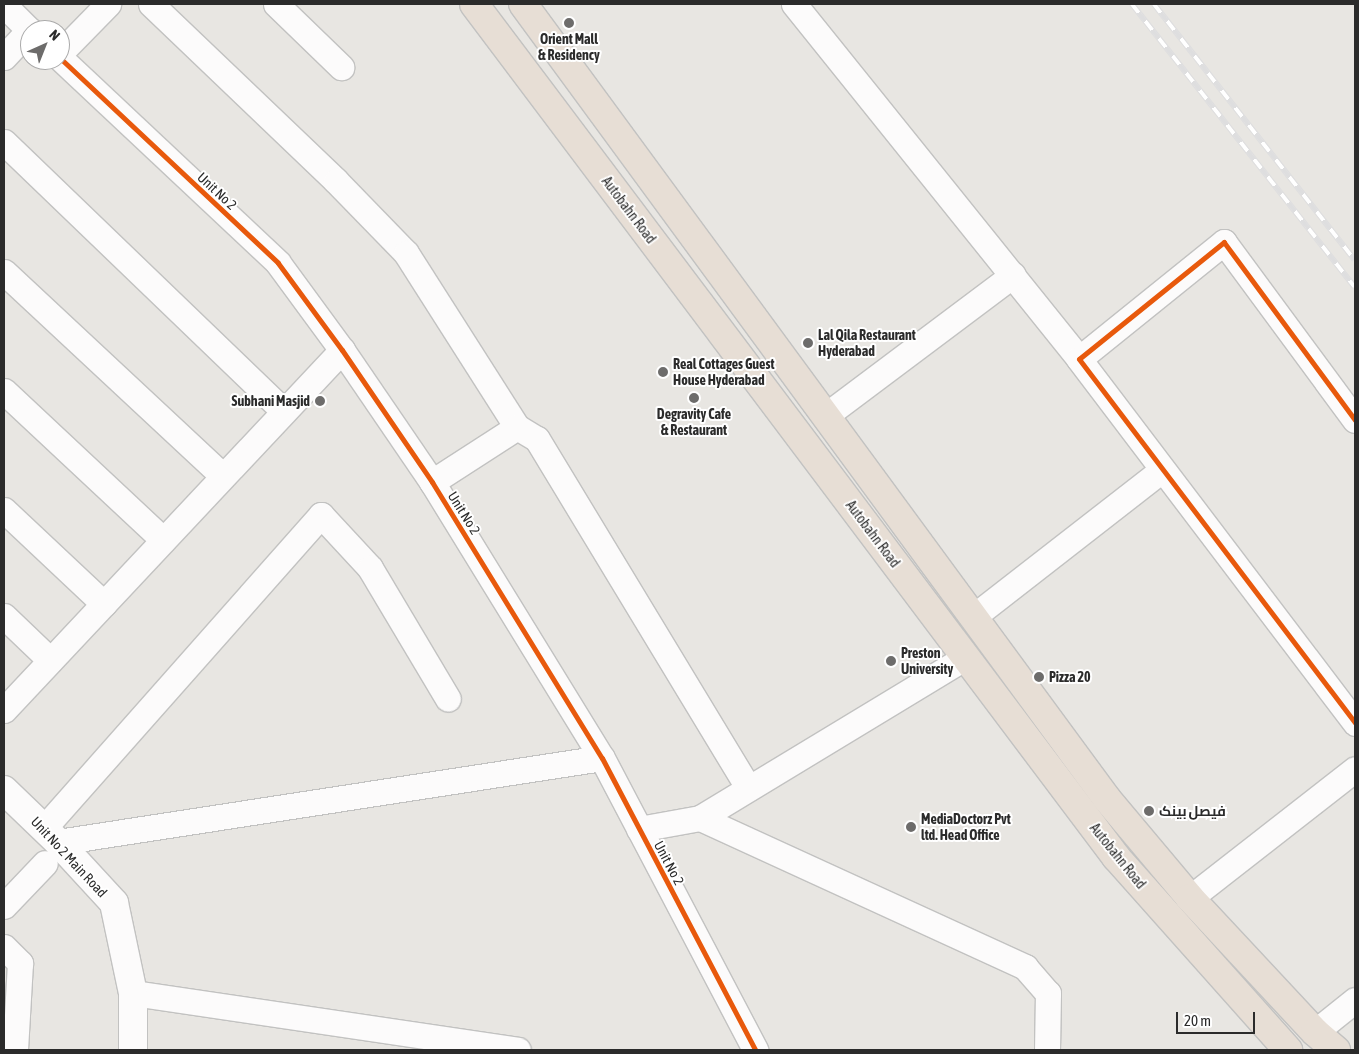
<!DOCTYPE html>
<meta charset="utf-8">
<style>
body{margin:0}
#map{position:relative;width:1359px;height:1054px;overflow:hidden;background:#e8e6e2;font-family:"Asap Condensed",Cairo,sans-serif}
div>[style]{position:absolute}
.roads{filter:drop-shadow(1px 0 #c2c2c1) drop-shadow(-1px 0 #c2c2c1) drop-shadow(0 1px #c2c2c1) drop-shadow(0 -1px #c2c2c1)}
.street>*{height:25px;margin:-12.5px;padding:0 12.5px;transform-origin:12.5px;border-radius:12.5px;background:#fcfbfb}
.secondary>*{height:28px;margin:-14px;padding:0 14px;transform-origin:14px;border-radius:14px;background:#fcfbfb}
.highway>*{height:28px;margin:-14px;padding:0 14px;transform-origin:14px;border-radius:14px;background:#e7ded5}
.rail>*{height:5.5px;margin-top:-2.75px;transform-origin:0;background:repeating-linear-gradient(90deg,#fff 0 11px,#dededf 0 22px);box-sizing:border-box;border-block:1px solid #dededf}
.cycleway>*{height:5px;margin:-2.5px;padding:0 2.5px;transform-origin:2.5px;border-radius:2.5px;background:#e8590c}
.dots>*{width:14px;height:14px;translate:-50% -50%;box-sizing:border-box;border:2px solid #fff;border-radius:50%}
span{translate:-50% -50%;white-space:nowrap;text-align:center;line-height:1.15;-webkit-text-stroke:4px #fff;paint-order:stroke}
.poi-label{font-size:14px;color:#2b2b2b;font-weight:700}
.left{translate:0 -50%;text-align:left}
.right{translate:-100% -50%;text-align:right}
.street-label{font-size:14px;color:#2b2b2b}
.frame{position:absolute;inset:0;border:5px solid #2b2b2b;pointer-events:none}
.north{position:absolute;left:20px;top:20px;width:50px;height:50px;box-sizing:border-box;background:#fff;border:1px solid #aaa;border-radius:50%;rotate:44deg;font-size:14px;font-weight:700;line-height:20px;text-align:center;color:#2b2b2b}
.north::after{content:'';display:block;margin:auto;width:18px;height:22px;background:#6d6c6b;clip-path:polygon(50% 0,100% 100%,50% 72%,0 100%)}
.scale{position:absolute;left:1176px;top:1012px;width:79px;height:22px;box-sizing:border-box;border:2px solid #2b2b2b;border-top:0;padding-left:6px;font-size:15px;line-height:18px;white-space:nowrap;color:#2b2b2b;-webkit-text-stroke:4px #fff;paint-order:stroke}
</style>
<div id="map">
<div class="roads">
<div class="street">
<div style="left:151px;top:4px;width:256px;rotate:43.7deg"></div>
<div style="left:336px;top:181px;width:100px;rotate:45.8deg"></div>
<div style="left:406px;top:253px;width:206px;rotate:57.5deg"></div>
<div style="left:276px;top:4px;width:91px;rotate:44.1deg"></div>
<div style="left:794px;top:4px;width:455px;rotate:51.2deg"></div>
<div style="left:4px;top:5px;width:37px;rotate:45deg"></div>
<div style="left:60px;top:53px;width:69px;rotate:-45.6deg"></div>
<div style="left:4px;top:57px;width:37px;rotate:-47deg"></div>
<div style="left:60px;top:58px;width:299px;rotate:43.2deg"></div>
<div style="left:278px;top:263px;width:108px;rotate:53.7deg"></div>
<div style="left:342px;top:350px;width:160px;rotate:55.7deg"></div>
<div style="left:432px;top:482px;width:324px;rotate:58.4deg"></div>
<div style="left:602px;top:758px;width:330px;rotate:62.3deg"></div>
<div style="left:4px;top:142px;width:388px;rotate:43.9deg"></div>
<div style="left:4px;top:272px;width:299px;rotate:43deg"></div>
<div style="left:4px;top:391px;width:218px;rotate:43.1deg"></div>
<div style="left:825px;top:416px;width:235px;rotate:-36.9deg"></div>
<div style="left:1355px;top:420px;width:221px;rotate:-126.4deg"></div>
<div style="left:1224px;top:242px;width:186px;rotate:141.1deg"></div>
<div style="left:1079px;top:359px;width:457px;rotate:52.8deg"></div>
<div style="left:432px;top:482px;width:101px;rotate:-32.9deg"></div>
<div style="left:517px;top:427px;width:23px;rotate:31deg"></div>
<div style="left:537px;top:439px;width:408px;rotate:58.8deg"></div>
<div style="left:4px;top:510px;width:137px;rotate:43.2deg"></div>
<div style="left:4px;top:616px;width:64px;rotate:43.7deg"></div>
<div style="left:973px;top:617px;width:239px;rotate:-37.9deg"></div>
<div style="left:4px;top:710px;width:494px;rotate:-46.8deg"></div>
<div style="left:700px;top:818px;width:358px;rotate:24.6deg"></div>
<div style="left:1025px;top:967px;width:35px;rotate:49deg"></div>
<div style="left:1048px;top:993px;width:57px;rotate:91deg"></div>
<div style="left:44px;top:828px;width:418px;rotate:-48.5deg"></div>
<div style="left:321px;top:515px;width:72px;rotate:47.2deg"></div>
<div style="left:370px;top:568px;width:152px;rotate:59.2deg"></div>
<div style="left:639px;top:829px;width:62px;rotate:-10.2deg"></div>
<div style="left:700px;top:818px;width:311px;rotate:-31.2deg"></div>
<div style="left:58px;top:842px;width:550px;rotate:-8.78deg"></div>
<div style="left:1190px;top:898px;width:209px;rotate:-38deg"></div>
<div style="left:4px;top:906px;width:59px;rotate:-46.4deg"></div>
<div style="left:4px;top:947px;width:23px;rotate:45deg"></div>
<div style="left:20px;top:963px;width:87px;rotate:93.3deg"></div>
<div style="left:133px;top:993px;width:389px;rotate:8.4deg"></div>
<div style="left:1315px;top:1032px;width:51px;rotate:-38.7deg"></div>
</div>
<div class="secondary">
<div style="left:4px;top:790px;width:75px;rotate:43.9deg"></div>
<div style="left:58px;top:842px;width:83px;rotate:47.4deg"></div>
<div style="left:114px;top:903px;width:92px;rotate:78.1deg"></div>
<div style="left:133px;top:993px;width:57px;rotate:90deg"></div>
</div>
<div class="highway">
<div style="left:474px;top:4px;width:1068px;rotate:53.03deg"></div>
<div style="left:1116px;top:857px;width:259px;rotate:48.3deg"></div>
<div style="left:523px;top:4px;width:986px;rotate:53.7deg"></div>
<div style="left:1107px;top:799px;width:129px;rotate:50deg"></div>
<div style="left:1190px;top:898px;width:183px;rotate:47deg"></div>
<div style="left:1315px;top:1032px;width:28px;rotate:41deg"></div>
</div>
</div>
<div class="rail">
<div style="left:1132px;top:4px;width:360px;rotate:51.8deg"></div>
<div style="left:1154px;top:4px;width:325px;rotate:51.9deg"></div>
</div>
<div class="cycleway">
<div style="left:60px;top:58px;width:299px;rotate:43.2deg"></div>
<div style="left:278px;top:263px;width:108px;rotate:53.7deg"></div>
<div style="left:342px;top:350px;width:160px;rotate:55.7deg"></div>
<div style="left:432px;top:482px;width:324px;rotate:58.4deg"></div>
<div style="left:602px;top:758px;width:330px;rotate:62.3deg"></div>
<div style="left:1355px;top:420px;width:221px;rotate:-126.4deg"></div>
<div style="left:1224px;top:242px;width:186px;rotate:141.1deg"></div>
<div style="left:1079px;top:359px;width:457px;rotate:52.8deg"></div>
</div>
<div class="dots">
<div style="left:569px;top:23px;background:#6d6c6b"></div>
<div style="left:808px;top:343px;background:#6d6c6b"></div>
<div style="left:663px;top:372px;background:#6d6c6b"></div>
<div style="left:694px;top:398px;background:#6d6c6b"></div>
<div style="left:320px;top:401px;background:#6d6c6b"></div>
<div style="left:891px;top:661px;background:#6d6c6b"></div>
<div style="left:1039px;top:677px;background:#6d6c6b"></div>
<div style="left:1149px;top:811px;background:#6d6c6b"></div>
<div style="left:911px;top:827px;background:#6d6c6b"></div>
</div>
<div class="poi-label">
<span style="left:569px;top:47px">Orient Mall<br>&amp; Residency</span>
<span class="left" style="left:818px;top:343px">Lal Qila Restaurant<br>Hyderabad</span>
<span class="left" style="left:673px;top:372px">Real Cottages Guest<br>House Hyderabad</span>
<span class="right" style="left:310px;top:401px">Subhani Masjid</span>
<span style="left:694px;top:422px">Degravity Cafe<br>&amp; Restaurant</span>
<span class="left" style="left:901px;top:661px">Preston<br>University</span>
<span class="left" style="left:1049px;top:677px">Pizza 20</span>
<span class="left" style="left:1159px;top:811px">فیصل بینک</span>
<span class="left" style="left:921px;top:827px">MediaDoctorz Pvt<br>ltd. Head Office</span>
</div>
<div class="street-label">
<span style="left:217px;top:191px;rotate:43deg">Unit No 2</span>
<span style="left:629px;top:210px;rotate:53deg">Autobahn Road</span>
<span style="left:464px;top:513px;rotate:58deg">Unit No 2</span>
<span style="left:873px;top:534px;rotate:53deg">Autobahn Road</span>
<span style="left:1118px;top:856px;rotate:51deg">Autobahn Road</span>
<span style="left:69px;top:857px;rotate:47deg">Unit No 2 Main Road</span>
<span style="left:669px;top:863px;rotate:62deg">Unit No 2</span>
</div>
<div class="frame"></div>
<div class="north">N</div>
<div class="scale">20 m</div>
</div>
